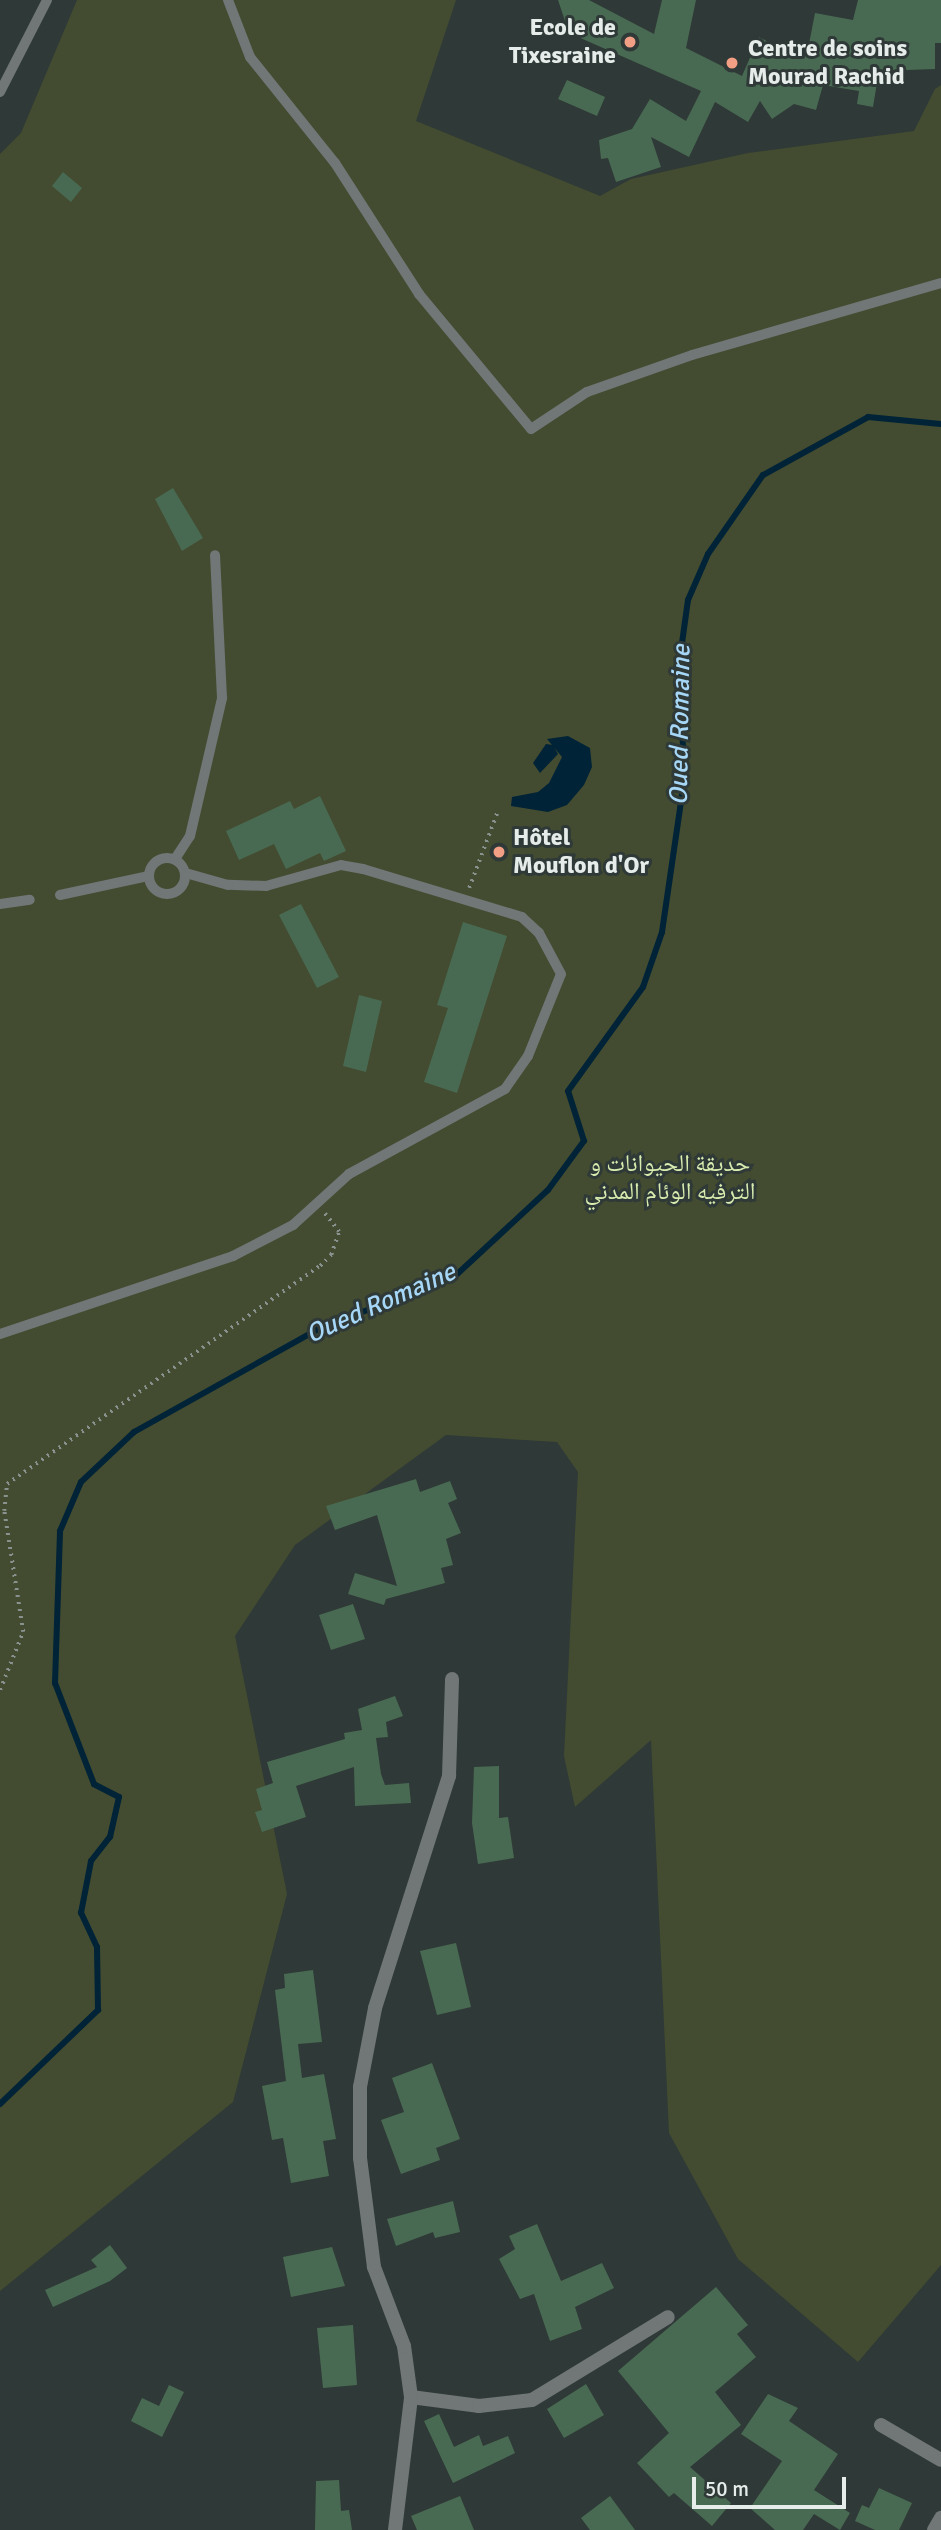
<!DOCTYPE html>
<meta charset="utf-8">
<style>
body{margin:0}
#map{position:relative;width:941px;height:2530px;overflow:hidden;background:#2f3937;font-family:Signika,"Noto Naskh Arabic",sans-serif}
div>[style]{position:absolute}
.green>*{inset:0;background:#434c30}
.water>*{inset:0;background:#002337}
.stream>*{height:6px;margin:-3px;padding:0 3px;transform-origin:3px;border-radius:3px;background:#002337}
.building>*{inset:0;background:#496a52}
.path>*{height:3.5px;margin-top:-1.75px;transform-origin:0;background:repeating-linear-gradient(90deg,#8a9290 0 2px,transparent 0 7px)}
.service>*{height:10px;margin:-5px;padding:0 5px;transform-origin:5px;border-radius:5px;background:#717677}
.service>.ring{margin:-5px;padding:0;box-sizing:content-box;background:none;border:10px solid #717677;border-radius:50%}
.minor>*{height:14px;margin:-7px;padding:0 7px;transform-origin:7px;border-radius:7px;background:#717677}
.dots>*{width:19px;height:19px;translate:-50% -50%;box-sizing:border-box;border:4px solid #2f3937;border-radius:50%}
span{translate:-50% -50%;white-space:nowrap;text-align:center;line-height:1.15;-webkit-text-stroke:6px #2f3937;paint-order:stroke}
.poi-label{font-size:24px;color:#e5ecea;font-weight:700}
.right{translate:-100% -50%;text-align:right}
.left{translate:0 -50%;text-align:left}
.park-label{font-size:24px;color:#d7ecae}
.water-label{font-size:26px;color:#a7d7f7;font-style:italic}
.scale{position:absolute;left:692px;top:2477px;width:154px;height:32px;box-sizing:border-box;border:4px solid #e5ecea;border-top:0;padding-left:9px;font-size:21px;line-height:24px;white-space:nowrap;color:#e5ecea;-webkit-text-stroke:5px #2f3937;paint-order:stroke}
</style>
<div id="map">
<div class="green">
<div style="clip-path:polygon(77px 0,456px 0,416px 121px,600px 196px,631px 179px,748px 153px,914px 131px,935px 89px,941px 85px,941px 2265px,858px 2362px,738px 2259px,669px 2133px,651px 1740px,575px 1807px,564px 1756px,578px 1472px,557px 1442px,446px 1435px,295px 1545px,235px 1636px,287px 1894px,233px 2102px,0 2291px,0 154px,21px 133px)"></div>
</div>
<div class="water">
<div style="clip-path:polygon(568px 736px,590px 748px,592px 767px,584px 785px,567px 805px,548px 812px,511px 806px,512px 797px,538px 792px,549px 783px,562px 757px,547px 739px)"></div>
<div style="clip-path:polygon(546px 744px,553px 745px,558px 754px,540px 773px,533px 763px)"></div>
</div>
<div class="stream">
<div style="left:0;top:2104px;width:136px;rotate:-43.8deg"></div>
<div style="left:98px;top:2010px;width:63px;rotate:-90.9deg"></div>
<div style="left:97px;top:1947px;width:38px;rotate:-115deg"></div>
<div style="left:81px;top:1913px;width:53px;rotate:-79.1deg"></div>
<div style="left:91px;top:1861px;width:31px;rotate:-52deg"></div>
<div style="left:110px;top:1837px;width:41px;rotate:-77.3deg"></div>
<div style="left:119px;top:1797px;width:28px;rotate:-153deg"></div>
<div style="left:94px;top:1784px;width:108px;rotate:-111.1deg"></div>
<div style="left:55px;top:1683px;width:152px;rotate:-88.1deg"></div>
<div style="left:60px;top:1531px;width:53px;rotate:-66.8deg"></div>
<div style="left:81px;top:1482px;width:73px;rotate:-43.3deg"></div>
<div style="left:134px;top:1432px;width:213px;rotate:-29.2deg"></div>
<div style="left:320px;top:1328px;width:143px;rotate:-20.8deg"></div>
<div style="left:454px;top:1277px;width:128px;rotate:-42.8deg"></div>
<div style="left:548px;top:1190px;width:61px;rotate:-53.7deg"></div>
<div style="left:584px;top:1141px;width:52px;rotate:-107.7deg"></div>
<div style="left:568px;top:1091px;width:128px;rotate:-54.2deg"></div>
<div style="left:643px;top:987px;width:58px;rotate:-70.9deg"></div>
<div style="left:662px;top:932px;width:159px;rotate:-81.7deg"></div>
<div style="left:685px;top:775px;width:103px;rotate:-93.9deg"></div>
<div style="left:678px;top:672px;width:73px;rotate:-82.1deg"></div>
<div style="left:688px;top:600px;width:50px;rotate:-66.5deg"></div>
<div style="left:708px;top:554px;width:96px;rotate:-55.2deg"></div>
<div style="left:763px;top:475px;width:120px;rotate:-28.9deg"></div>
<div style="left:868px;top:417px;width:73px;rotate:5.5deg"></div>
</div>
<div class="building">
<div style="clip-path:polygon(558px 0,589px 0,654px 34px,662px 0,696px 0,686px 48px,742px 76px,759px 37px,798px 58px,802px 42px,809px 44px,815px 13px,853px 20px,858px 0,941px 0,941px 43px,935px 43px,935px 69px,879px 71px,873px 107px,857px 104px,859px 91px,823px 85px,816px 110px,794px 104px,772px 119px,760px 101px,748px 122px,715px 102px,689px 157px,651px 137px,661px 167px,616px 182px,608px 158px,601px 159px,599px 140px,632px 129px,650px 99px,686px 121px,701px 91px,569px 33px)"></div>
<div style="clip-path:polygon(567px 80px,605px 97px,597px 116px,558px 99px)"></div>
<div style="clip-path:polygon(63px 172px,82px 188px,71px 202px,52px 186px)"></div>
<div style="clip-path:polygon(173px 488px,203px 538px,182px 551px,155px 499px)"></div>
<div style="clip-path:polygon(320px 796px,346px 851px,324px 861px,320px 853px,286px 869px,274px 844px,239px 860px,226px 831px,290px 801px,294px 809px)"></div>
<div style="clip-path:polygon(301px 904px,339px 977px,317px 988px,279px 915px)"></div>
<div style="clip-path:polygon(463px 922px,507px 936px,457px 1093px,424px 1082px,448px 1008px,437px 1005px)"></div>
<div style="clip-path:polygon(359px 995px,382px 1001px,366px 1072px,343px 1066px)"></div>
<div style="clip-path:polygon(416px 1479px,420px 1492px,450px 1481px,457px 1499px,448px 1503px,461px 1533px,446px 1539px,453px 1565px,441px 1568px,445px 1583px,386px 1599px,384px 1605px,348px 1594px,355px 1573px,397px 1586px,377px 1515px,335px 1530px,326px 1506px)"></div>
<div style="clip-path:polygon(353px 1604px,365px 1639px,331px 1650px,319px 1615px)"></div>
<div style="clip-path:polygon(395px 1696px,403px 1716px,386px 1722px,388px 1737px,376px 1738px,381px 1774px,385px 1785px,409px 1783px,411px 1803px,355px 1806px,354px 1767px,296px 1786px,306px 1817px,262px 1832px,255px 1812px,262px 1810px,256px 1789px,273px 1783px,267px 1762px,345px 1739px,344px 1733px,362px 1730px,358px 1709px)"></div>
<div style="clip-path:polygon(499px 1766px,499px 1818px,508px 1817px,514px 1858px,478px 1864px,472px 1823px,474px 1767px)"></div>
<div style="clip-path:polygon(456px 1943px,471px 2007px,437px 2015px,420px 1951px)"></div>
<div style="clip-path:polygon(313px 1970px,322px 2042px,298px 2044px,302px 2078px,324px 2074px,336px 2139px,323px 2141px,329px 2176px,291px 2183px,283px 2138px,272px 2140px,262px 2086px,286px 2081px,275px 1990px,285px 1988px,284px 1974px)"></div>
<div style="clip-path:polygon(432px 2063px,460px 2139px,436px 2148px,440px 2160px,401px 2174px,381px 2120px,404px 2112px,392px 2078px)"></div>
<div style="clip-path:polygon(453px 2201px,460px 2232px,435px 2238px,433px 2232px,396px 2246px,387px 2219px)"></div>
<div style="clip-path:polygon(537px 2224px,561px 2281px,602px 2263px,614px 2288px,575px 2307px,582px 2329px,550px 2341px,534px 2294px,520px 2299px,499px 2259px,515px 2249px,509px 2236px)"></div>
<div style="clip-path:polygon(110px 2245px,127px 2268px,110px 2281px,53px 2307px,45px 2290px,97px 2267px,91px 2260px)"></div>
<div style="clip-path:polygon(332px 2247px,345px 2286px,291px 2297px,283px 2257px)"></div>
<div style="clip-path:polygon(716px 2287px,748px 2325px,737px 2334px,756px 2357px,715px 2392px,741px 2425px,690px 2467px,731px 2503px,712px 2526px,674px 2493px,669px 2497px,637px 2463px,669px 2433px,618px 2371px)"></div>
<div style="clip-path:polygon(353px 2325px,357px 2385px,323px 2388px,317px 2328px)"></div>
<div style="clip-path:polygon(586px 2384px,604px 2415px,564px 2438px,547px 2409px)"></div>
<div style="clip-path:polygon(169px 2385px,184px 2392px,162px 2437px,131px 2421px,142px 2398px,159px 2406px)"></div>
<div style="clip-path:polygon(768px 2394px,798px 2408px,789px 2421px,838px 2454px,814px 2490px,850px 2513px,840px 2530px,814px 2514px,803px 2530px,775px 2530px,750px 2508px,782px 2461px,741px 2434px)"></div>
<div style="clip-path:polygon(439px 2414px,454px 2447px,479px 2435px,483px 2446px,508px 2436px,515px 2453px,453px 2483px,424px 2421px)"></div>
<div style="clip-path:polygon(339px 2480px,341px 2511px,349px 2510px,352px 2530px,315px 2530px,316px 2481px)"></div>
<div style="clip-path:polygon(879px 2488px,912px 2503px,899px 2530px,875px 2530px,855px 2521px,862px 2505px,869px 2508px)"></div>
<div style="clip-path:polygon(460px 2496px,474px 2530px,417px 2530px,411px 2516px)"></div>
<div style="clip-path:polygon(610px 2496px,635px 2530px,590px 2530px,581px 2518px)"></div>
</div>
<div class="path">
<div style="left:469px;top:888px;width:80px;rotate:-69.5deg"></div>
<div style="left:0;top:1690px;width:62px;rotate:-68.4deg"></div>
<div style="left:23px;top:1632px;width:122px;rotate:-98.9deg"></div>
<div style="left:4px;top:1511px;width:27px;rotate:-84deg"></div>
<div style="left:7px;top:1484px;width:381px;rotate:-34.9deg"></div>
<div style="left:320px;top:1266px;width:16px;rotate:-45deg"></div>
<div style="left:331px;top:1255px;width:24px;rotate:-71deg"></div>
<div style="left:339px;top:1232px;width:23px;rotate:-128deg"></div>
</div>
<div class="service">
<div style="left:228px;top:0;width:61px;rotate:68.9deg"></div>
<div style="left:250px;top:57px;width:136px;rotate:51.3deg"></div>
<div style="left:335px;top:163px;width:156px;rotate:57.3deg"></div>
<div style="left:419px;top:294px;width:175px;rotate:50.3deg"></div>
<div style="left:531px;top:429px;width:67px;rotate:-33.5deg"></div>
<div style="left:587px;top:392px;width:111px;rotate:-19.4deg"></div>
<div style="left:692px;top:355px;width:259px;rotate:-16.1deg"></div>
<div style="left:0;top:92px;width:103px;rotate:-62.9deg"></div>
<div class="ring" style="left:149px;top:858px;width:26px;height:26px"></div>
<div style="left:175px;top:859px;width:27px;rotate:-57deg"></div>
<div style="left:190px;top:836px;width:142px;rotate:-76.9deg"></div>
<div style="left:222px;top:698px;width:143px;rotate:-92.8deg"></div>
<div style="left:60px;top:895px;width:91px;rotate:-12.1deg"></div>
<div style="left:0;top:904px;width:30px;rotate:-8deg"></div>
<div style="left:0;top:1334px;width:246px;rotate:-18.5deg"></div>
<div style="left:233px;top:1256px;width:68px;rotate:-27.3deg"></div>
<div style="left:293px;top:1225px;width:76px;rotate:-42.3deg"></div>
<div style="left:349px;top:1174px;width:178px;rotate:-28.6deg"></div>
<div style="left:505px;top:1089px;width:40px;rotate:-55.1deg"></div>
<div style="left:528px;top:1056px;width:88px;rotate:-68.1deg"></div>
<div style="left:561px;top:974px;width:47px;rotate:-118.2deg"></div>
<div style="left:539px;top:933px;width:23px;rotate:-137deg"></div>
<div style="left:522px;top:917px;width:166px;rotate:-163.2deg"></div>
<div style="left:363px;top:869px;width:22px;rotate:-170deg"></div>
<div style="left:341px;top:865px;width:78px;rotate:164.4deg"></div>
<div style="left:266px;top:886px;width:38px;rotate:-178deg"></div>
<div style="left:228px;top:885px;width:44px;rotate:-164.1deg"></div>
</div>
<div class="minor">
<div style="left:411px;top:2397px;width:69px;rotate:7.5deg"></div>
<div style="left:479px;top:2406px;width:53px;rotate:-6.5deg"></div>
<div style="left:532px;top:2400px;width:159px;rotate:-31.4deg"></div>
<div style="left:881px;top:2425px;width:69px;rotate:30.3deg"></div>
<div style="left:395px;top:2530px;width:134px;rotate:-83.1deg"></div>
<div style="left:411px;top:2397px;width:51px;rotate:-97.8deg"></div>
<div style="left:404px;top:2346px;width:85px;rotate:-110.8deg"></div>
<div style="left:374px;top:2267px;width:110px;rotate:-97.3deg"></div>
<div style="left:360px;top:2158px;width:71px;rotate:-90deg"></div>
<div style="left:360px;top:2087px;width:80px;rotate:-79.2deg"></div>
<div style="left:375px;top:2008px;width:244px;rotate:-72.3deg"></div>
<div style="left:449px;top:1776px;width:97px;rotate:-88.2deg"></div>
<div style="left:934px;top:2530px;width:14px;rotate:-60deg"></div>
</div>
<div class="dots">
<div style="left:630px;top:42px;background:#f39f85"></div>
<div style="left:732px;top:63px;background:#f39f85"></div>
<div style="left:499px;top:852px;background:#f39f85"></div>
</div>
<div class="poi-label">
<span class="right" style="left:616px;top:42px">Ecole de<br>Tixesraine</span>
<span class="left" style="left:748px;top:63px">Centre de soins<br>Mourad Rachid</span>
<span class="left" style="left:513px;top:852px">Hôtel<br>Mouflon d'Or</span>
</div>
<div class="park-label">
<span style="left:670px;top:1178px">حديقة الحيوانات و<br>الترفيه الوئام المدني</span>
</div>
<div class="water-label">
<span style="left:681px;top:725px;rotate:-89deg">Oued Romaine</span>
<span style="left:381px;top:1304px;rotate:-24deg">Oued Romaine</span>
</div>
<div class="scale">50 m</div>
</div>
